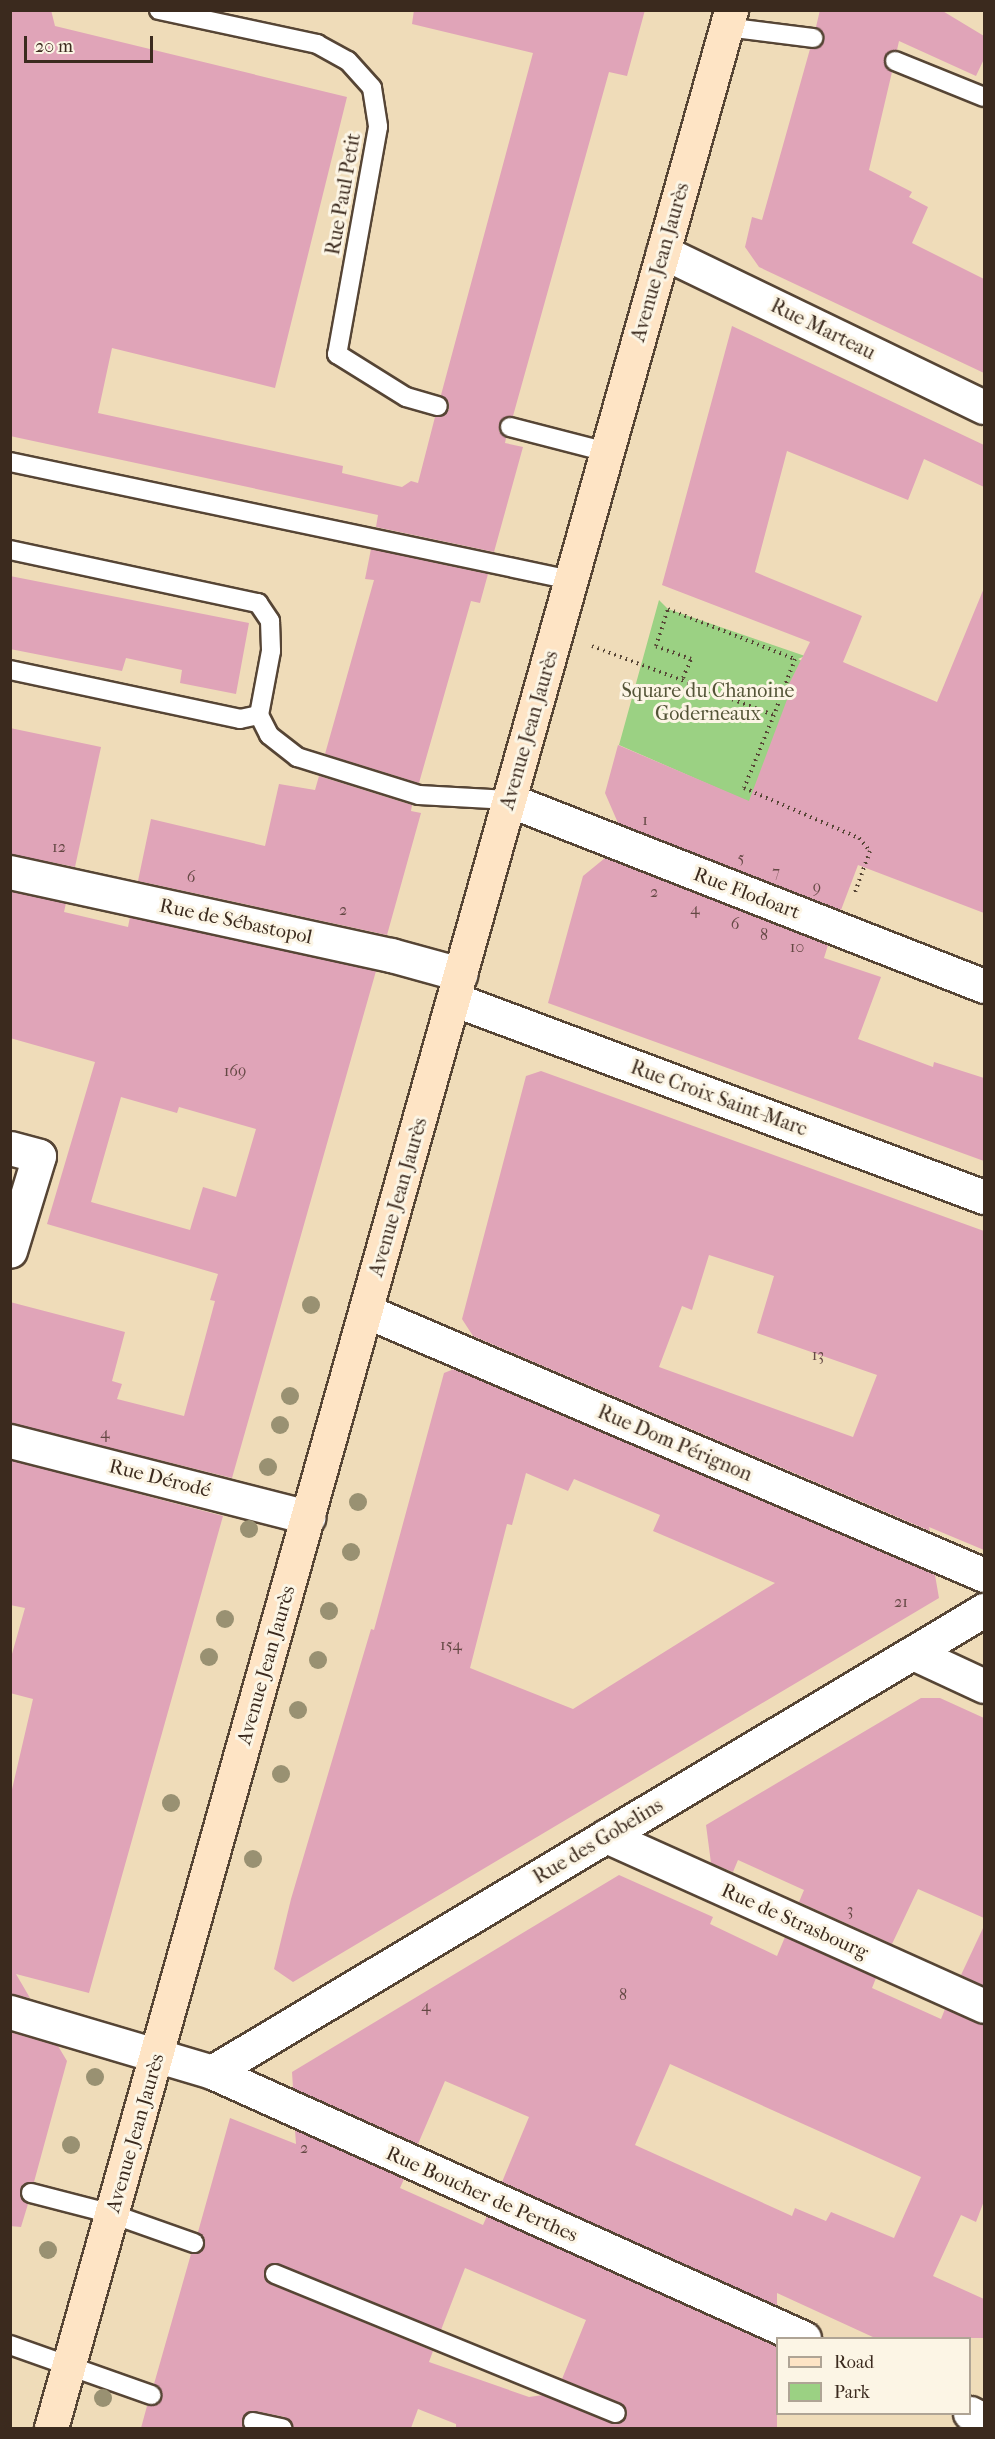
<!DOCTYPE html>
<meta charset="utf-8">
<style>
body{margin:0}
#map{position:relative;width:995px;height:2439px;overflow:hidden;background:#efdcb9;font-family:"IM FELL French Canon",serif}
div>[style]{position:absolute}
.green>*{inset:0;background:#9bd183}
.building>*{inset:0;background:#e0a4b8}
.path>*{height:4px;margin-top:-2px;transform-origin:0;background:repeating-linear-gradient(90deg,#564535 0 1.5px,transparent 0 6px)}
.roads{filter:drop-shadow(2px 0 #564535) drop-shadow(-2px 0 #564535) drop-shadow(0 2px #564535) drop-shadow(0 -2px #564535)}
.service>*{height:18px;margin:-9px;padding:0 9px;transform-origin:9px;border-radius:9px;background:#fff}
.minor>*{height:33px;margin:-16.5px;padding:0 16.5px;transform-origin:16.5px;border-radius:16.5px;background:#fff}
.secondary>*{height:33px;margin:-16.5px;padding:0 16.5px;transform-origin:16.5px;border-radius:16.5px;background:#fee4c5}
.trees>*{width:18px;height:18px;margin:-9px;border-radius:50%;background:#999172}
span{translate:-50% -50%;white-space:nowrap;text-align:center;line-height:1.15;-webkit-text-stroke:6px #fcf5e5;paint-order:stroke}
.number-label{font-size:16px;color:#644844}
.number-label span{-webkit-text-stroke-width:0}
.street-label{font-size:20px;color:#3b2a1e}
.park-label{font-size:20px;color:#535437}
.frame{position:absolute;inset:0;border:12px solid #3b2a1e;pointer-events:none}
.legend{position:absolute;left:776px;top:2337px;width:195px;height:78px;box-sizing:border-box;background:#fcf5e5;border:2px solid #afa495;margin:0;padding:8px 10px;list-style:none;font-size:18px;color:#3b2a1e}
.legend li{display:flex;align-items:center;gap:12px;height:30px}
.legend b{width:30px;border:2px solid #afa495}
.scale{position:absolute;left:24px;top:36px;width:129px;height:27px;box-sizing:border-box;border:3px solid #3b2a1e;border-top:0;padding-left:8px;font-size:18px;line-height:21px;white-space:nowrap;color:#3b2a1e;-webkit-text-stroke:4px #fcf5e5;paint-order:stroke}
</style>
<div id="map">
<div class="green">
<div style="clip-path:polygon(659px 600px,668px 609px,805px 656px,798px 659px,802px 661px,788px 688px,791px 689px,779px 815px,619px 745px)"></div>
</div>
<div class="building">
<div style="clip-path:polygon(10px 10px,51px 10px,55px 26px,347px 97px,275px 388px,112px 348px,98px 413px,343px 466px,342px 473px,402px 487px,411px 481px,418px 483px,435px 417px,449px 410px,449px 403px,441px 395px,533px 53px,412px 24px,414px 10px,645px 10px,627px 76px,609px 72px,513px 416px,499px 424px,499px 431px,506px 438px,505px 443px,523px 447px,494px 552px,376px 527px,378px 515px,10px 436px)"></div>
<div style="clip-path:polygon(820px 10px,941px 10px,984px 36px,984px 59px,976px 76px,899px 41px,897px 50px,888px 53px,884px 63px,892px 72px,869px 170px,912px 192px,909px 197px,928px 207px,912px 243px,984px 279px,984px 373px,759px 267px,745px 247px,752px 217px,762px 220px,810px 49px,818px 48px,824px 40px,816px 27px)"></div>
<div style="clip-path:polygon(732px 326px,984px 445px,984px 487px,924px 459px,908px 500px,787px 451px,755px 572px,862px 616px,843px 662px,937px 702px,984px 588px,984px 913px,858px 865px,841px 910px,618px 823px,605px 793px,618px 745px,749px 801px,791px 689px,787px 688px,810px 642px,662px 585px)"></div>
<div style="clip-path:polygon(371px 549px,488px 574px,480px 603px,471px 601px,419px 783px,325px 754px,374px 580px,365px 579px)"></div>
<div style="clip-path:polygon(10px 576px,249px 623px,236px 694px,180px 683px,182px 670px,126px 658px,122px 671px,10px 649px)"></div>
<div style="clip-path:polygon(10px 728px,101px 747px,75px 867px,10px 854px)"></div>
<div style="clip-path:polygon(319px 776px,412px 805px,411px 811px,421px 813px,387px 935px,138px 881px,151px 819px,265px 846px,279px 784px,315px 790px)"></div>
<div style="clip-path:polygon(605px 858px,828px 945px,824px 958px,881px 977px,858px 1039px,933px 1067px,934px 1062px,984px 1078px,984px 1161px,548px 1003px,583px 876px)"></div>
<div style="clip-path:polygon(evenodd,10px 891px,66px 903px,64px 912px,128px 927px,130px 917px,376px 971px,232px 1478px,10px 1423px,10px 1302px,125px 1332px,112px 1381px,122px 1384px,117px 1399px,184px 1416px,215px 1301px,210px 1300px,218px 1274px,47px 1224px,95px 1062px,10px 1038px,10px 891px,121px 1097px,177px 1113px,179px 1107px,256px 1129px,236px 1197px,203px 1187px,190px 1230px,91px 1202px,121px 1097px)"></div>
<div style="clip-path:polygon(evenodd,541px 1071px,984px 1231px,984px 1550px,929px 1527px,930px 1531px,473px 1336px,462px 1319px,526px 1076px,541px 1071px,709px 1255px,774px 1276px,757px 1333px,877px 1375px,853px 1437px,659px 1367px,682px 1306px,692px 1310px,709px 1255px)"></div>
<div style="clip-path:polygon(evenodd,454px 1369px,935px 1575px,939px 1598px,293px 1982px,274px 1969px,291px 1899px,371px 1629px,374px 1630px,444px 1373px,454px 1369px,526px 1473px,568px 1491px,574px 1479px,660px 1515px,653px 1531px,775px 1583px,573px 1709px,470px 1668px,507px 1524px,512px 1525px,526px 1473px)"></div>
<div style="clip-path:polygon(10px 1460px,223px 1516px,89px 1993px,16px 1974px,30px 1998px,10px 1994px,10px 1798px,33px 1699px,10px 1693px,10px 1661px,25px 1608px,10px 1605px)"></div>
<div style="clip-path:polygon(921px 1698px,940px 1698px,984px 1718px,984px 1918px,918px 1889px,892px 1944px,799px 1902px,804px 1890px,738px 1860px,733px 1872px,711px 1863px,706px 1825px)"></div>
<div style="clip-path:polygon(evenodd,619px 1875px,713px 1917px,710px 1924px,777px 1956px,785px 1937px,876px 1978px,872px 1988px,941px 2019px,945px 2009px,984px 2025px,984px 2201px,976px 2222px,961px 2215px,933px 2276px,984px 2299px,984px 2338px,875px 2338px,777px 2293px,777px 2306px,502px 2182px,529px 2117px,445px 2081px,418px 2144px,293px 2088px,292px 2072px,619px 1875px,670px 2064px,921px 2177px,894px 2238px,831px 2212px,826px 2221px,795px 2208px,792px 2216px,635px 2145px,670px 2064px)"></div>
<div style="clip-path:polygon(984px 1926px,984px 1986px,961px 1975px)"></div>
<div style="clip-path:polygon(10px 2032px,58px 2046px,67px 2061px,34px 2182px,20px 2190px,20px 2197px,28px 2204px,21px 2227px,10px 2226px)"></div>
<div style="clip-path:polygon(evenodd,230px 2118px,296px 2144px,295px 2130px,404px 2179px,400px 2188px,483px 2225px,487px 2216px,777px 2347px,777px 2428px,456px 2428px,456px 2424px,418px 2409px,411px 2428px,293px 2428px,285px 2417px,255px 2411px,244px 2415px,244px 2428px,141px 2428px,147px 2406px,158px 2404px,162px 2398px,160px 2388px,154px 2384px,191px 2254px,201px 2252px,205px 2246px,198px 2232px,230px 2118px,279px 2264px,441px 2330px,465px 2268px,586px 2320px,562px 2379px,621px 2403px,627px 2411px,626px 2418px,612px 2423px,543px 2395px,529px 2397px,429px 2362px,433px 2351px,270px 2284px,264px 2276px,265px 2269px,279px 2264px)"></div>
</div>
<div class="path">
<div style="left:592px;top:646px;width:195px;rotate:20.8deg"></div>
<div style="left:774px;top:715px;width:79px;rotate:112.3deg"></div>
<div style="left:744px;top:788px;width:125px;rotate:23.5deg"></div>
<div style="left:859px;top:838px;width:17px;rotate:50deg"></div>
<div style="left:870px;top:851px;width:47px;rotate:110deg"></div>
<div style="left:683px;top:678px;width:21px;rotate:-67deg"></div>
<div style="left:691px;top:659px;width:37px;rotate:-160deg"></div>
<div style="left:656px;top:646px;width:39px;rotate:-72deg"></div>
<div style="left:668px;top:609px;width:136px;rotate:21.5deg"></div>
<div style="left:795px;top:659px;width:60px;rotate:110.6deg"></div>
</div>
<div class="roads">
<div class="service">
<div style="left:159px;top:10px;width:162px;rotate:12.1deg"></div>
<div style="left:317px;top:44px;width:35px;rotate:29deg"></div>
<div style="left:348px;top:61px;width:36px;rotate:48deg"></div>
<div style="left:372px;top:88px;width:39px;rotate:81deg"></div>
<div style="left:378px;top:127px;width:231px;rotate:100.2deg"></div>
<div style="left:337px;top:354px;width:81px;rotate:31.9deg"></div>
<div style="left:406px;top:397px;width:33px;rotate:16deg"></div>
<div style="left:726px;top:27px;width:88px;rotate:7.2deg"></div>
<div style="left:895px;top:61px;width:96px;rotate:22deg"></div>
<div style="left:510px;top:427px;width:100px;rotate:14.5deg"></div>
<div style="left:10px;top:462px;width:573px;rotate:11.88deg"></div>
<div style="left:10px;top:550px;width:254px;rotate:12.1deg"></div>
<div style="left:258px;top:603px;width:22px;rotate:56deg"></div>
<div style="left:270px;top:621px;width:30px;rotate:88deg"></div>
<div style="left:271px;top:651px;width:65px;rotate:100.6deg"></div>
<div style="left:259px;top:715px;width:22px;rotate:63deg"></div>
<div style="left:269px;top:735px;width:36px;rotate:38deg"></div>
<div style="left:297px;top:757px;width:128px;rotate:17.3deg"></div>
<div style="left:419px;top:795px;width:90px;rotate:3.2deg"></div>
<div style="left:10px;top:670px;width:235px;rotate:12deg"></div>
<div style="left:240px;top:719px;width:19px;rotate:-12deg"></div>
<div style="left:31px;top:2193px;width:84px;rotate:14.5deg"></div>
<div style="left:112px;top:2214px;width:87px;rotate:19.5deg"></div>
<div style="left:275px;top:2274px;width:368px;rotate:22.2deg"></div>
<div style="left:10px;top:2345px;width:150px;rotate:19.5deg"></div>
<div style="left:253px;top:2422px;width:30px;rotate:12deg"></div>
</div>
<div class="minor">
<div style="left:663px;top:252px;width:356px;rotate:25.8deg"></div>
<div style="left:509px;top:800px;width:510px;rotate:21.38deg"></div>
<div style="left:10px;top:872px;width:390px;rotate:12.3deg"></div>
<div style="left:391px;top:955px;width:72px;rotate:15.4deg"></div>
<div style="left:453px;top:999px;width:567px;rotate:20.45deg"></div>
<div style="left:10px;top:1148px;width:30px;rotate:15deg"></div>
<div style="left:39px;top:1156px;width:99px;rotate:107deg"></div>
<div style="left:366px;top:1311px;width:672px;rotate:23.13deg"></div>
<div style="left:10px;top:1441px;width:308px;rotate:14.3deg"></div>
<div style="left:913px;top:1653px;width:78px;rotate:24.9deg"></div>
<div style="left:606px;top:1836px;width:414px;rotate:24.2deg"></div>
<div style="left:10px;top:2012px;width:211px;rotate:16.5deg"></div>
<div style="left:212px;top:2072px;width:649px;rotate:24.2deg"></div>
<div style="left:212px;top:2072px;width:900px;rotate:-30.9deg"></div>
<div style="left:970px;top:2413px;width:16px;rotate:27deg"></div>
</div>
<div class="secondary">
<div style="left:51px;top:2428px;width:2512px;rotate:-74.29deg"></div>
</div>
</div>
<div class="trees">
<div style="left:311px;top:1305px"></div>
<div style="left:290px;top:1396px"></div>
<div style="left:280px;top:1425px"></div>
<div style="left:268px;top:1467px"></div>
<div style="left:358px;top:1502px"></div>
<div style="left:249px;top:1529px"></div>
<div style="left:351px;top:1552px"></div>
<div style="left:329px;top:1611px"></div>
<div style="left:225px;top:1619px"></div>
<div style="left:209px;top:1657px"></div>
<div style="left:318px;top:1660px"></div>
<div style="left:298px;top:1710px"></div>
<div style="left:281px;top:1774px"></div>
<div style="left:171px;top:1803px"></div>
<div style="left:253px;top:1859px"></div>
<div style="left:95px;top:2077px"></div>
<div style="left:71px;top:2145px"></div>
<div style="left:48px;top:2250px"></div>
<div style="left:103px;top:2398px"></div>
</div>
<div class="number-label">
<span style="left:645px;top:820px">1</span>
<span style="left:59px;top:847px">12</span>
<span style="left:741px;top:858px">5</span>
<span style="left:776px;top:872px">7</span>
<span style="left:191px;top:877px">6</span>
<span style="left:817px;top:887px">9</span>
<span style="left:654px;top:892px">2</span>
<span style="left:695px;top:909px">4</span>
<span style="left:343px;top:910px">2</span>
<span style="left:735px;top:924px">6</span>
<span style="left:764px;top:935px">8</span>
<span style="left:797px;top:947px">10</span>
<span style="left:235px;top:1071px">169</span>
<span style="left:818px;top:1355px">13</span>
<span style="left:105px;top:1433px">4</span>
<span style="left:901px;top:1602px">21</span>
<span style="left:451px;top:1645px">154</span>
<span style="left:850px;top:1910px">3</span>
<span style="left:623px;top:1995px">8</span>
<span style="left:426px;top:2006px">4</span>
<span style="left:304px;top:2148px">2</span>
</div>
<div class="street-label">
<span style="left:343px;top:194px;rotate:-80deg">Rue Paul Petit</span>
<span style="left:660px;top:262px;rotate:-74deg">Avenue Jean Jaurès</span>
<span style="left:823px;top:329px;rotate:26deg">Rue Marteau</span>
<span style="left:529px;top:730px;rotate:-74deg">Avenue Jean Jaurès</span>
<span style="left:747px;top:893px;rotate:21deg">Rue Flodoart</span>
<span style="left:236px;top:921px;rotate:12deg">Rue de Sébastopol</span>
<span style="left:719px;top:1098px;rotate:20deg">Rue Croix Saint-Marc</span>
<span style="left:398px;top:1197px;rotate:-74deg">Avenue Jean Jaurès</span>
<span style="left:675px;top:1443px;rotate:23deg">Rue Dom Pérignon</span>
<span style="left:160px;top:1478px;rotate:14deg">Rue Dérodé</span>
<span style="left:266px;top:1665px;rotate:-74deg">Avenue Jean Jaurès</span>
<span style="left:598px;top:1841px;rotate:-31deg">Rue des Gobelins</span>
<span style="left:795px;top:1921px;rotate:24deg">Rue de Strasbourg</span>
<span style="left:135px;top:2133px;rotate:-74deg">Avenue Jean Jaurès</span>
<span style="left:482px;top:2194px;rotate:24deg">Rue Boucher de Perthes</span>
</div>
<div class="park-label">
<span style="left:708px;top:702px">Square du Chanoine<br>Goderneaux</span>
</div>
<div class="frame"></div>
<ul class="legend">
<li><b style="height:8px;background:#fee4c5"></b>Road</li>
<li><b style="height:16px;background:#9bd183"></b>Park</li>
</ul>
<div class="scale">20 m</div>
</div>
